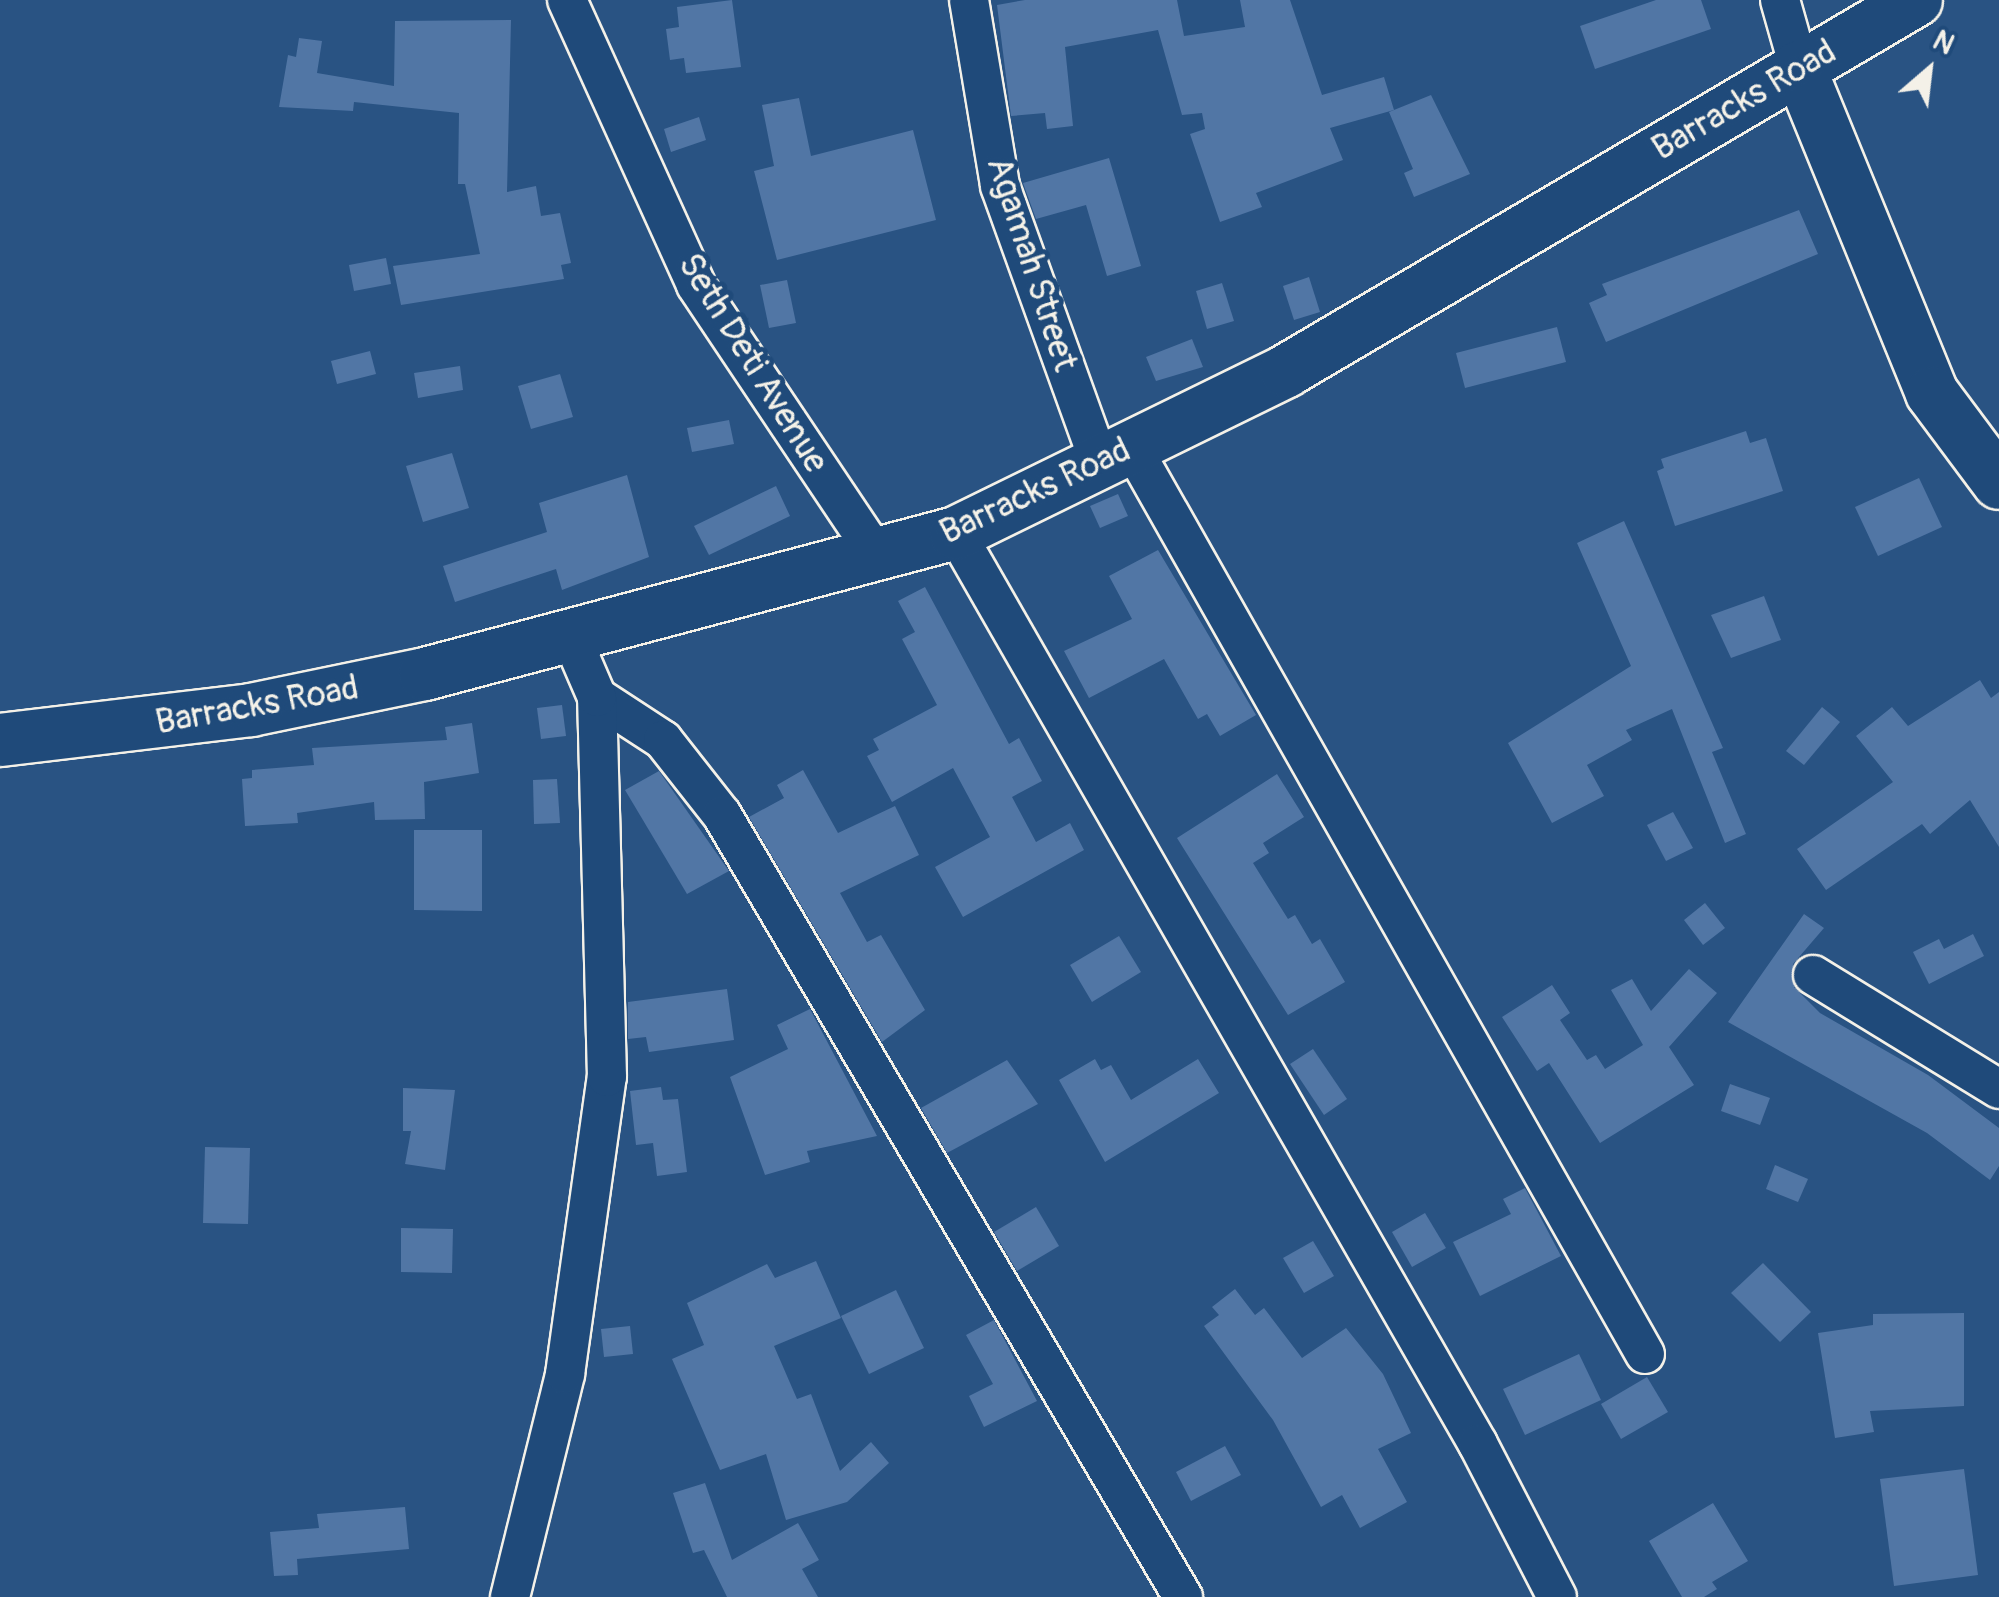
<!DOCTYPE html>
<style>
body{margin:0}
#map{position:relative;width:1999px;height:1597px;overflow:hidden;background:#295383;font-family:Pangolin,sans-serif}
div>[style]{position:absolute}
.building>*{inset:0;background:#5176a5}
.roads{filter:drop-shadow(2px 0 #f4f1e8) drop-shadow(-2px 0 #f4f1e8) drop-shadow(0 2px #f4f1e8) drop-shadow(0 -2px #f4f1e8)}
.street>*{height:38px;margin:-19px;padding:0 19px;transform-origin:19px;border-radius:19px;background:#1f4a7a}
.secondary>*{height:52px;margin:-26px;padding:0 26px;transform-origin:26px;border-radius:26px;background:#1f4a7a}
span{translate:-50% -50%;white-space:nowrap;text-align:center;line-height:1.15;-webkit-text-stroke:10px #1f4a7a;paint-order:stroke}
.street-label{font-size:35px;color:#f4f1e8}
.north{position:absolute;left:1879px;top:20px;width:100px;height:100px;-webkit-text-stroke:8px #1f4a7a;paint-order:stroke;rotate:28deg;font-size:28px;font-weight:700;line-height:40px;text-align:center;color:#f4f1e8}
.north::after{content:'';display:block;margin:auto;width:35px;height:45px;background:#f4f1e8;clip-path:polygon(50% 0,100% 100%,50% 72%,0 100%)}
</style>
<div id="map">
<div class="building">
<div style="clip-path:polygon(732px 0,741px 67px,686px 73px,684px 58px,670px 60px,666px 29px,679px 27px,677px 7px)"></div>
<div style="clip-path:polygon(1025px 0,1177px 0,1184px 36px,1245px 27px,1240px 0,1290px 0,1322px 95px,1384px 77px,1394px 110px,1330px 128px,1343px 160px,1256px 193px,1262px 207px,1220px 222px,1190px 134px,1205px 129px,1202px 113px,1182px 115px,1158px 30px,1065px 47px,1073px 126px,1047px 129px,1045px 113px,1011px 116px,997px 5px)"></div>
<div style="clip-path:polygon(1656px 0,1701px 0,1711px 29px,1595px 69px,1580px 26px)"></div>
<div style="clip-path:polygon(511px 20px,507px 192px,536px 186px,541px 216px,560px 213px,571px 263px,561px 265px,564px 279px,401px 305px,393px 266px,480px 254px,465px 184px,458px 184px,459px 113px,354px 102px,353px 111px,279px 107px,288px 55px,296px 57px,299px 38px,322px 41px,317px 73px,394px 86px,395px 21px)"></div>
<div style="clip-path:polygon(1431px 95px,1470px 174px,1414px 197px,1404px 173px,1413px 169px,1389px 112px)"></div>
<div style="clip-path:polygon(799px 98px,811px 156px,913px 130px,936px 220px,777px 260px,754px 171px,774px 166px,762px 105px)"></div>
<div style="clip-path:polygon(699px 117px,706px 140px,671px 152px,664px 129px)"></div>
<div style="clip-path:polygon(1109px 158px,1141px 266px,1107px 276px,1086px 205px,1036px 219px,1023px 183px)"></div>
<div style="clip-path:polygon(1799px 210px,1818px 254px,1606px 342px,1589px 303px,1607px 295px,1602px 284px)"></div>
<div style="clip-path:polygon(386px 258px,391px 284px,354px 291px,349px 265px)"></div>
<div style="clip-path:polygon(1309px 277px,1320px 312px,1294px 320px,1283px 286px)"></div>
<div style="clip-path:polygon(787px 280px,796px 323px,769px 328px,760px 285px)"></div>
<div style="clip-path:polygon(1222px 283px,1234px 321px,1207px 329px,1196px 291px)"></div>
<div style="clip-path:polygon(1557px 327px,1566px 362px,1465px 388px,1456px 353px)"></div>
<div style="clip-path:polygon(1192px 339px,1203px 367px,1156px 381px,1146px 357px)"></div>
<div style="clip-path:polygon(370px 351px,376px 374px,337px 384px,331px 361px)"></div>
<div style="clip-path:polygon(460px 366px,463px 390px,418px 398px,414px 373px)"></div>
<div style="clip-path:polygon(560px 374px,573px 417px,531px 429px,518px 386px)"></div>
<div style="clip-path:polygon(729px 420px,734px 444px,692px 452px,687px 428px)"></div>
<div style="clip-path:polygon(1746px 431px,1750px 443px,1766px 438px,1783px 491px,1675px 526px,1657px 471px,1664px 468px,1661px 459px)"></div>
<div style="clip-path:polygon(452px 453px,469px 508px,423px 522px,406px 466px)"></div>
<div style="clip-path:polygon(627px 475px,649px 557px,562px 590px,556px 569px,455px 602px,443px 566px,547px 532px,539px 503px)"></div>
<div style="clip-path:polygon(1919px 478px,1942px 527px,1878px 556px,1855px 507px)"></div>
<div style="clip-path:polygon(776px 486px,790px 516px,709px 555px,694px 526px)"></div>
<div style="clip-path:polygon(1118px 494px,1128px 516px,1100px 528px,1090px 506px)"></div>
<div style="clip-path:polygon(1624px 521px,1723px 748px,1712px 752px,1746px 834px,1725px 843px,1672px 709px,1626px 730px,1632px 740px,1587px 765px,1604px 796px,1552px 823px,1508px 743px,1631px 666px,1577px 543px)"></div>
<div style="clip-path:polygon(1158px 550px,1256px 715px,1220px 736px,1207px 714px,1198px 719px,1164px 659px,1089px 698px,1064px 651px,1132px 619px,1109px 576px)"></div>
<div style="clip-path:polygon(925px 587px,1009px 744px,1019px 738px,1042px 781px,1012px 797px,1036px 842px,1070px 823px,1084px 850px,963px 917px,935px 867px,990px 837px,953px 768px,892px 802px,867px 756px,879px 750px,873px 739px,937px 705px,902px 639px,915px 632px,898px 601px)"></div>
<div style="clip-path:polygon(1764px 596px,1781px 640px,1731px 658px,1711px 615px)"></div>
<div style="clip-path:polygon(1980px 680px,1991px 698px,1999px 692px,1999px 847px,1970px 800px,1930px 834px,1922px 824px,1826px 890px,1797px 849px,1893px 782px,1856px 736px,1892px 707px,1908px 726px)"></div>
<div style="clip-path:polygon(562px 705px,566px 736px,541px 739px,537px 708px)"></div>
<div style="clip-path:polygon(1822px 707px,1840px 722px,1804px 765px,1786px 751px)"></div>
<div style="clip-path:polygon(472px 723px,479px 773px,424px 782px,425px 819px,375px 820px,374px 802px,297px 813px,298px 823px,245px 826px,242px 779px,252px 778px,252px 770px,314px 765px,312px 748px,447px 740px,445px 727px)"></div>
<div style="clip-path:polygon(803px 770px,838px 833px,895px 806px,919px 855px,840px 893px,867px 942px,881px 935px,925px 1010px,882px 1042px,749px 817px,784px 798px,777px 785px)"></div>
<div style="clip-path:polygon(659px 771px,729px 871px,687px 894px,625px 790px)"></div>
<div style="clip-path:polygon(1277px 774px,1304px 817px,1263px 843px,1269px 853px,1253px 863px,1288px 919px,1295px 915px,1312px 944px,1320px 939px,1345px 982px,1288px 1015px,1177px 838px)"></div>
<div style="clip-path:polygon(557px 779px,560px 823px,534px 824px,533px 780px)"></div>
<div style="clip-path:polygon(1673px 812px,1693px 848px,1666px 861px,1647px 825px)"></div>
<div style="clip-path:polygon(414px 830px,482px 830px,482px 911px,414px 910px)"></div>
<div style="clip-path:polygon(1705px 903px,1725px 928px,1703px 945px,1684px 920px)"></div>
<div style="clip-path:polygon(1804px 914px,1824px 928px,1793px 964px,1794px 987px,1820px 1013px,1928px 1075px,1999px 1128px,1999px 1166px,1990px 1180px,1927px 1133px,1728px 1022px)"></div>
<div style="clip-path:polygon(1973px 934px,1984px 956px,1929px 984px,1913px 952px,1939px 939px,1944px 949px)"></div>
<div style="clip-path:polygon(1119px 936px,1141px 972px,1092px 1002px,1070px 965px)"></div>
<div style="clip-path:polygon(1689px 969px,1717px 993px,1669px 1047px,1694px 1085px,1600px 1143px,1549px 1063px,1537px 1071px,1502px 1017px,1552px 985px,1570px 1013px,1560px 1020px,1587px 1060px,1596px 1055px,1605px 1069px,1643px 1045px,1611px 990px,1632px 979px,1651px 1011px)"></div>
<div style="clip-path:polygon(727px 989px,734px 1040px,649px 1052px,646px 1037px,628px 1039px,628px 1002px)"></div>
<div style="clip-path:polygon(810px 1009px,877px 1136px,807px 1151px,810px 1162px,765px 1175px,730px 1077px,788px 1049px,777px 1025px)"></div>
<div style="clip-path:polygon(1313px 1049px,1347px 1099px,1324px 1115px,1290px 1064px)"></div>
<div style="clip-path:polygon(1095px 1059px,1101px 1070px,1111px 1065px,1131px 1100px,1198px 1059px,1219px 1093px,1105px 1162px,1059px 1080px)"></div>
<div style="clip-path:polygon(1007px 1060px,1038px 1104px,947px 1153px,921px 1108px)"></div>
<div style="clip-path:polygon(1730px 1084px,1770px 1098px,1760px 1125px,1721px 1111px)"></div>
<div style="clip-path:polygon(661px 1087px,663px 1100px,678px 1099px,687px 1172px,657px 1176px,653px 1143px,636px 1145px,630px 1091px)"></div>
<div style="clip-path:polygon(403px 1088px,455px 1090px,445px 1170px,405px 1164px,411px 1131px,403px 1131px)"></div>
<div style="clip-path:polygon(205px 1147px,250px 1148px,248px 1224px,203px 1223px)"></div>
<div style="clip-path:polygon(1775px 1165px,1808px 1179px,1798px 1202px,1766px 1189px)"></div>
<div style="clip-path:polygon(1525px 1188px,1561px 1256px,1480px 1296px,1453px 1242px,1511px 1214px,1503px 1199px)"></div>
<div style="clip-path:polygon(1036px 1207px,1059px 1246px,1017px 1271px,994px 1232px)"></div>
<div style="clip-path:polygon(1425px 1213px,1446px 1248px,1412px 1267px,1392px 1232px)"></div>
<div style="clip-path:polygon(401px 1228px,453px 1229px,452px 1273px,401px 1272px)"></div>
<div style="clip-path:polygon(1313px 1241px,1334px 1276px,1304px 1293px,1283px 1258px)"></div>
<div style="clip-path:polygon(816px 1261px,841px 1318px,774px 1346px,797px 1399px,811px 1394px,840px 1471px,871px 1442px,889px 1463px,847px 1502px,786px 1520px,766px 1454px,720px 1470px,672px 1359px,704px 1345px,687px 1303px,767px 1264px,775px 1278px)"></div>
<div style="clip-path:polygon(1763px 1263px,1811px 1312px,1780px 1342px,1731px 1293px)"></div>
<div style="clip-path:polygon(1235px 1289px,1255px 1315px,1264px 1308px,1302px 1358px,1346px 1328px,1383px 1374px,1411px 1433px,1378px 1449px,1407px 1502px,1360px 1528px,1342px 1495px,1321px 1507px,1273px 1420px,1204px 1326px,1219px 1315px,1212px 1307px)"></div>
<div style="clip-path:polygon(896px 1290px,924px 1348px,869px 1374px,841px 1316px)"></div>
<div style="clip-path:polygon(1964px 1313px,1964px 1406px,1870px 1411px,1874px 1432px,1835px 1438px,1818px 1333px,1873px 1325px,1873px 1314px)"></div>
<div style="clip-path:polygon(994px 1320px,1037px 1401px,984px 1427px,969px 1396px,993px 1384px,966px 1335px)"></div>
<div style="clip-path:polygon(630px 1326px,633px 1354px,604px 1357px,601px 1329px)"></div>
<div style="clip-path:polygon(1579px 1354px,1601px 1400px,1525px 1435px,1503px 1389px)"></div>
<div style="clip-path:polygon(1647px 1377px,1668px 1412px,1621px 1439px,1601px 1404px)"></div>
<div style="clip-path:polygon(1225px 1446px,1241px 1475px,1191px 1501px,1176px 1472px)"></div>
<div style="clip-path:polygon(1964px 1469px,1978px 1575px,1894px 1586px,1880px 1479px)"></div>
<div style="clip-path:polygon(705px 1483px,732px 1560px,798px 1523px,819px 1560px,802px 1569px,818px 1597px,727px 1597px,704px 1550px,693px 1553px,673px 1493px)"></div>
<div style="clip-path:polygon(1713px 1503px,1748px 1561px,1712px 1582px,1717px 1589px,1704px 1597px,1682px 1597px,1649px 1541px)"></div>
<div style="clip-path:polygon(405px 1507px,409px 1549px,297px 1559px,298px 1575px,274px 1576px,270px 1532px,319px 1528px,317px 1514px)"></div>
</div>
<div class="roads">
<div class="street">
<div style="left:567px;top:0;width:313px;rotate:65.6deg"></div>
<div style="left:696px;top:285px;width:325px;rotate:56.2deg"></div>
<div style="left:969px;top:0;width:189px;rotate:80.5deg"></div>
<div style="left:1000px;top:186px;width:295px;rotate:70.2deg"></div>
<div style="left:1780px;top:0;width:70px;rotate:74.2deg"></div>
<div style="left:1132px;top:447px;width:1042px;rotate:60.51deg"></div>
<div style="left:956px;top:533px;width:1050px;rotate:60.19deg"></div>
<div style="left:1478px;top:1444px;width:172px;rotate:62.7deg"></div>
<div style="left:597px;top:697px;width:79px;rotate:33.1deg"></div>
<div style="left:663px;top:740px;width:95px;rotate:51.8deg"></div>
<div style="left:722px;top:815px;width:908px;rotate:59.48deg"></div>
<div style="left:1813px;top:975px;width:218px;rotate:31.5deg"></div>
<div style="left:510px;top:1597px;width:230px;rotate:-76.1deg"></div>
<div style="left:565px;top:1374px;width:300px;rotate:-82deg"></div>
<div style="left:607px;top:1077px;width:380px;rotate:-91.5deg"></div>
<div style="left:597px;top:697px;width:63px;rotate:-113.3deg"></div>
</div>
<div class="secondary">
<div style="left:1799px;top:67px;width:352px;rotate:67.8deg"></div>
<div style="left:1932px;top:393px;width:112px;rotate:53.3deg"></div>
<div style="left:0;top:740px;width:253px;rotate:-6.8deg"></div>
<div style="left:251px;top:710px;width:178px;rotate:-11.7deg"></div>
<div style="left:425px;top:674px;width:549px;rotate:-14.87deg"></div>
<div style="left:956px;top:533px;width:368px;rotate:-26.1deg"></div>
<div style="left:1286px;top:371px;width:731px;rotate:-30.49deg"></div>
</div>
</div>
<div class="street-label">
<span style="left:1744px;top:100px;rotate:-30deg">Barracks Road</span>
<span style="left:1032px;top:264px;rotate:72deg">Agamah Street</span>
<span style="left:753px;top:363px;rotate:58deg">Seth Deti Avenue</span>
<span style="left:1035px;top:491px;rotate:-25deg">Barracks Road</span>
<span style="left:257px;top:705px;rotate:-10deg">Barracks Road</span>
</div>
<div class="north">N</div>
</div>
